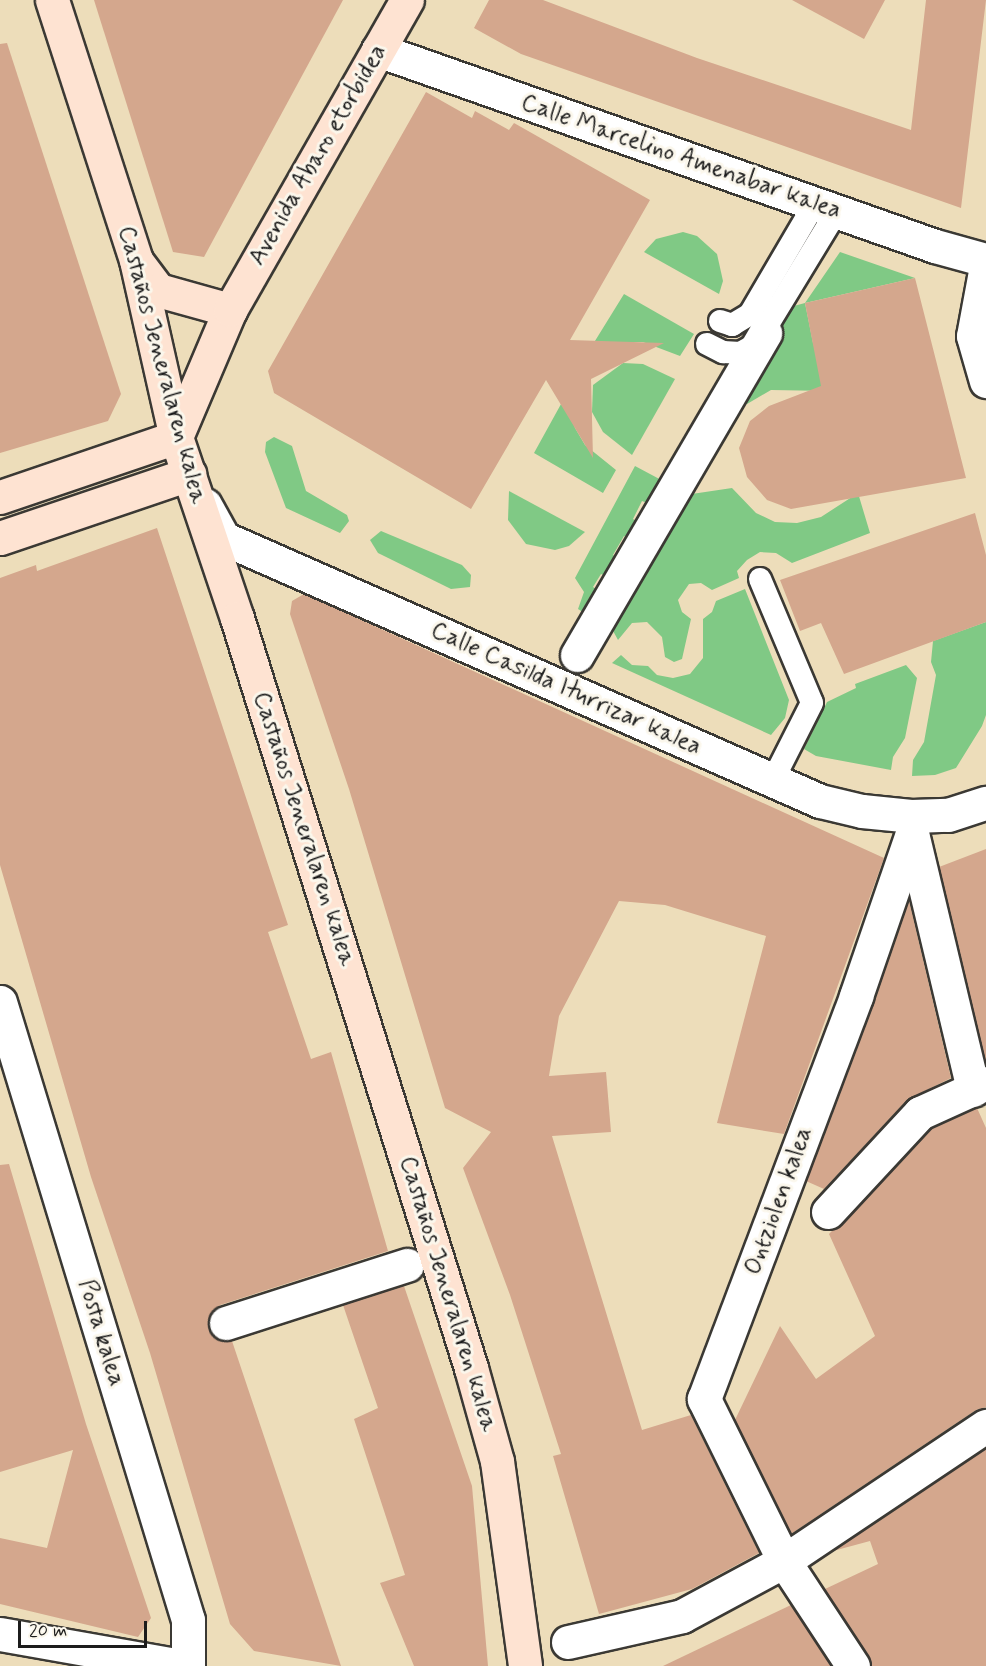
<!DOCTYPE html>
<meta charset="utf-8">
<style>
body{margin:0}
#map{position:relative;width:986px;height:1666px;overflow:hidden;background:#edddba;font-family:Mynerve,sans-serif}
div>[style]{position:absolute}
.green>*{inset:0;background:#80c985}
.building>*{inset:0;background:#d4a78d}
.roads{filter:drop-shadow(2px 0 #3b3934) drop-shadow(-2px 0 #3b3934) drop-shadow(0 2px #3b3934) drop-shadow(0 -2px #3b3934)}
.lane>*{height:22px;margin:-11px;padding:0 11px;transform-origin:11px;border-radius:11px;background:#fff}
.street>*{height:33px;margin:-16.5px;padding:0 16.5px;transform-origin:16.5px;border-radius:16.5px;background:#fff}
.secondary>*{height:33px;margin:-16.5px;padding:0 16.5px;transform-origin:16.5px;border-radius:16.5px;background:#fee3d2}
span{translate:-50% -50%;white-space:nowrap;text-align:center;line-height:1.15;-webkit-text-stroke:6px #fbf7ec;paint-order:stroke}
.street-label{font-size:24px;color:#1c1c1c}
.scale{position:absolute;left:18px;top:1621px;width:129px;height:27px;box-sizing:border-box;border:3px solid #1c1c1c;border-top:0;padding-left:8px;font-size:18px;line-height:21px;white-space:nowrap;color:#1c1c1c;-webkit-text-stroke:4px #fbf7ec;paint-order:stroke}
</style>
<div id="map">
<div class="green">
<div style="clip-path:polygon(683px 232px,697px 236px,717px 254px,723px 281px,719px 294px,644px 252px,656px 239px)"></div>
<div style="clip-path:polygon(840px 252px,915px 278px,805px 303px,813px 343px,830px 391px,771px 390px,747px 404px,741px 396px,790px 307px,805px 303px)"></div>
<div style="clip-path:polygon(624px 294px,694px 334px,680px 356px,643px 342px,623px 342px,590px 349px)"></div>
<div style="clip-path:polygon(623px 363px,643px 364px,675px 379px,632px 455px,603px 432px,592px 412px,593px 385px)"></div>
<div style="clip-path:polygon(566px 395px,575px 428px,585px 445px,616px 470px,603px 493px,534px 453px)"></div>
<div style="clip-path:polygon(274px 437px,292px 446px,306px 491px,347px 515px,349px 521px,340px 533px,286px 508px,265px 452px,266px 442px)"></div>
<div style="clip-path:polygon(635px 466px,665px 482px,652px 505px,642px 501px,633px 519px,641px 524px,632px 540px,624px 536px,613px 555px,619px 559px,608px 577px,601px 574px,593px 587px,599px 591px,586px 614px,578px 609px,584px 592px,575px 578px)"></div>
<div style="clip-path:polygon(732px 488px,756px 513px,775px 522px,797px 523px,821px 517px,858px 493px,870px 533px,792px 563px,776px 553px,760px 552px,747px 560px,737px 571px,739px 578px,712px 590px,701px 583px,689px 584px,678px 600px,682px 612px,691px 619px,682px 659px,674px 662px,665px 657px,662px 637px,647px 622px,632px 623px,618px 640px,612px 629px,685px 495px)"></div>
<div style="clip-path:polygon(509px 491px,585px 532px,569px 546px,555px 550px,526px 544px,508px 520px)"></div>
<div style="clip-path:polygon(381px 531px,462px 565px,471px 575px,470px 587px,451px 589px,378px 553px,370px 540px)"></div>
<div style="clip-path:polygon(745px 589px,789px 700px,785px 718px,771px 735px,612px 663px,621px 655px,632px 665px,648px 666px,657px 675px,673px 678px,690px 674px,703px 658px,703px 619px,712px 612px,716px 601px)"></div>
<div style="clip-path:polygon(986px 622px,986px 715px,982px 726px,956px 768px,935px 775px,912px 776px,913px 760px,924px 742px,936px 675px,931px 662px,933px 641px)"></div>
<div style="clip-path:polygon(906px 665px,917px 678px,905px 738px,893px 757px,891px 770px,816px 756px,804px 749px,827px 702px,856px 688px,855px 684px)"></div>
</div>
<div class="building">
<div style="clip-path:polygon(94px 0,343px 0,204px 257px,173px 252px)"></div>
<div style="clip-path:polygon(489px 0,543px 0,697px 58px,911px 130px,926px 0,986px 0,961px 208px,521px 54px,474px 28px)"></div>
<div style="clip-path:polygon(792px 0,885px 0,864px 39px)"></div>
<div style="clip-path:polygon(7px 43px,121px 394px,108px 421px,0 453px,0 44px)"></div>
<div style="clip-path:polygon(426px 92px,472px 118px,475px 111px,509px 130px,514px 123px,650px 200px,570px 340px,664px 343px,591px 379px,593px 458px,546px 380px,471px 509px,274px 393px,268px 371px)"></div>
<div style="clip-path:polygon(915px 278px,966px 478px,791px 509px,767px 500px,747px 477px,739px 448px,750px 421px,769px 406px,821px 386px,805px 303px)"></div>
<div style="clip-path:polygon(975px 513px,986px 555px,986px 622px,844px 674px,821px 623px,800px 631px,780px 580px)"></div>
<div style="clip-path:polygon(157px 528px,288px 925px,268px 932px,311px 1059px,331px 1052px,388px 1251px,220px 1305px,208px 1320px,214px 1337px,232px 1341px,341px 1666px,254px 1651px,230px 1624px,150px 1353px,91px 1177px,0 865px,0 578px,36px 565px,37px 571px)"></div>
<div style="clip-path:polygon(304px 594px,884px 858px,784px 1134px,717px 1123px,766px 936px,665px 905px,619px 901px,559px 1016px,549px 1076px,606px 1072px,611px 1132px,552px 1136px,642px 1430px,691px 1415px,759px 1553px,692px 1589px,599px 1614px,553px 1456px,561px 1454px,510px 1295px,463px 1168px,491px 1132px,445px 1108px,349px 789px,290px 614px,292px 601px)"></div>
<div style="clip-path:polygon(986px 849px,986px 1064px,939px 867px)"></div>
<div style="clip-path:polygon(909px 900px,951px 1078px,907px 1100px,824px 1189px,806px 1181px)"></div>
<div style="clip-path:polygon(977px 1108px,986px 1128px,986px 1407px,976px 1410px,791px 1534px,735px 1420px,780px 1326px,816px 1379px,875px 1336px,829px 1234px,931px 1129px)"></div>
<div style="clip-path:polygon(9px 1164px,86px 1424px,151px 1618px,138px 1637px,0 1604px,0 1538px,47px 1548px,73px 1450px,0 1472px,0 1165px)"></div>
<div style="clip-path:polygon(404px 1286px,472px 1486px,488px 1666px,414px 1666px,380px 1583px,405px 1575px,354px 1419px,378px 1408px,343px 1305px)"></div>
<div style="clip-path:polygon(986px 1449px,986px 1666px,872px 1666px,825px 1589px,878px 1564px,870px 1541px,833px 1551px)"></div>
<div style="clip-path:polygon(791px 1605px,831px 1666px,663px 1666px)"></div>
</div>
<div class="roads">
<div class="lane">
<div style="left:720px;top:321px;width:13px;rotate:18deg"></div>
<div style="left:732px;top:325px;width:21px;rotate:-31deg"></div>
<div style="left:750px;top:314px;width:129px;rotate:-59.6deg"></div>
<div style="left:707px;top:344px;width:18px;rotate:27deg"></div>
<div style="left:723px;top:352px;width:17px;rotate:3deg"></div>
<div style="left:740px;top:353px;width:18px;rotate:-29deg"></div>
<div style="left:756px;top:344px;width:156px;rotate:-58.7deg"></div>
<div style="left:760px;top:579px;width:134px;rotate:67.2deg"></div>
<div style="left:812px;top:703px;width:86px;rotate:116.9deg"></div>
</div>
<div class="street">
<div style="left:378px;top:50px;width:590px;rotate:19.39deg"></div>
<div style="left:935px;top:246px;width:53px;rotate:15.4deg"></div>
<div style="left:986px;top:266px;width:71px;rotate:100.5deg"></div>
<div style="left:973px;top:336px;width:47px;rotate:73.9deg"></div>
<div style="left:205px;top:505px;width:38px;rotate:61deg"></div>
<div style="left:223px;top:538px;width:652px;rotate:23.78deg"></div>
<div style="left:820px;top:801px;width:43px;rotate:13.4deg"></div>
<div style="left:862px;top:811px;width:49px;rotate:5.8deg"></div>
<div style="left:911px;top:816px;width:37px;rotate:-2deg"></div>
<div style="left:948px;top:815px;width:40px;rotate:-18deg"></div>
<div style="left:577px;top:655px;width:373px;rotate:-59.7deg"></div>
<div style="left:912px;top:833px;width:264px;rotate:76.6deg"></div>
<div style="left:0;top:1002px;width:646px;rotate:73.08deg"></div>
<div style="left:188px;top:1620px;width:46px;rotate:90deg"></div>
<div style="left:828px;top:1212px;width:135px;rotate:-47.1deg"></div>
<div style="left:920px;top:1113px;width:72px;rotate:-24.4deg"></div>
<div style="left:226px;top:1323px;width:190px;rotate:-17.8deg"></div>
<div style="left:0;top:1634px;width:184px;rotate:10deg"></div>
<div style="left:568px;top:1642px;width:117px;rotate:-12.8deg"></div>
<div style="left:682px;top:1616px;width:116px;rotate:-28.3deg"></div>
<div style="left:784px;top:1561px;width:243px;rotate:-33.8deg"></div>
<div style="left:853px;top:1666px;width:126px;rotate:-123.3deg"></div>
<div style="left:784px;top:1561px;width:181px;rotate:-116.3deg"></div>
<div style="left:704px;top:1399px;width:431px;rotate:-69.3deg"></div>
<div style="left:856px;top:996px;width:172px;rotate:-71deg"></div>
</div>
<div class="secondary">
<div style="left:52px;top:0;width:273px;rotate:72.1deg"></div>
<div style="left:136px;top:260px;width:181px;rotate:77.3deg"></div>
<div style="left:176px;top:437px;width:191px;rotate:71.4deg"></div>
<div style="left:237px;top:618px;width:786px;rotate:72.67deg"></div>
<div style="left:471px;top:1368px;width:97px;rotate:74.4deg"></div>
<div style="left:497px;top:1461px;width:207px;rotate:82.2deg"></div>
<div style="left:137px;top:262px;width:35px;rotate:53deg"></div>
<div style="left:158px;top:290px;width:75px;rotate:15.5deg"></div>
<div style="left:176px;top:437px;width:138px;rotate:-67deg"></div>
<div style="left:230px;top:310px;width:357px;rotate:-60.3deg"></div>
<div style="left:0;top:497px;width:186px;rotate:-18.8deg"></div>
<div style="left:0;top:538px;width:200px;rotate:-18.7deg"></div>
</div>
</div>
<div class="street-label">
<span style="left:318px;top:155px;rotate:-60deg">Avenida Abaro etorbidea</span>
<span style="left:681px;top:157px;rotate:19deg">Calle Marcelino Amenabar kalea</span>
<span style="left:162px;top:365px;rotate:75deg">Castaños Jeneralaren kalea</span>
<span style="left:566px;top:689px;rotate:24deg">Calle Casilda Iturrizar kalea</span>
<span style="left:304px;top:829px;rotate:72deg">Castaños Jeneralaren kalea</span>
<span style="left:779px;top:1201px;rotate:-70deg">Ontziolen kalea</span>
<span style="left:448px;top:1294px;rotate:73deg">Castaños Jeneralaren kalea</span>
<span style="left:101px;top:1333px;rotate:73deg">Posta kalea</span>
</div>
<div class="scale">20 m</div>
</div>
